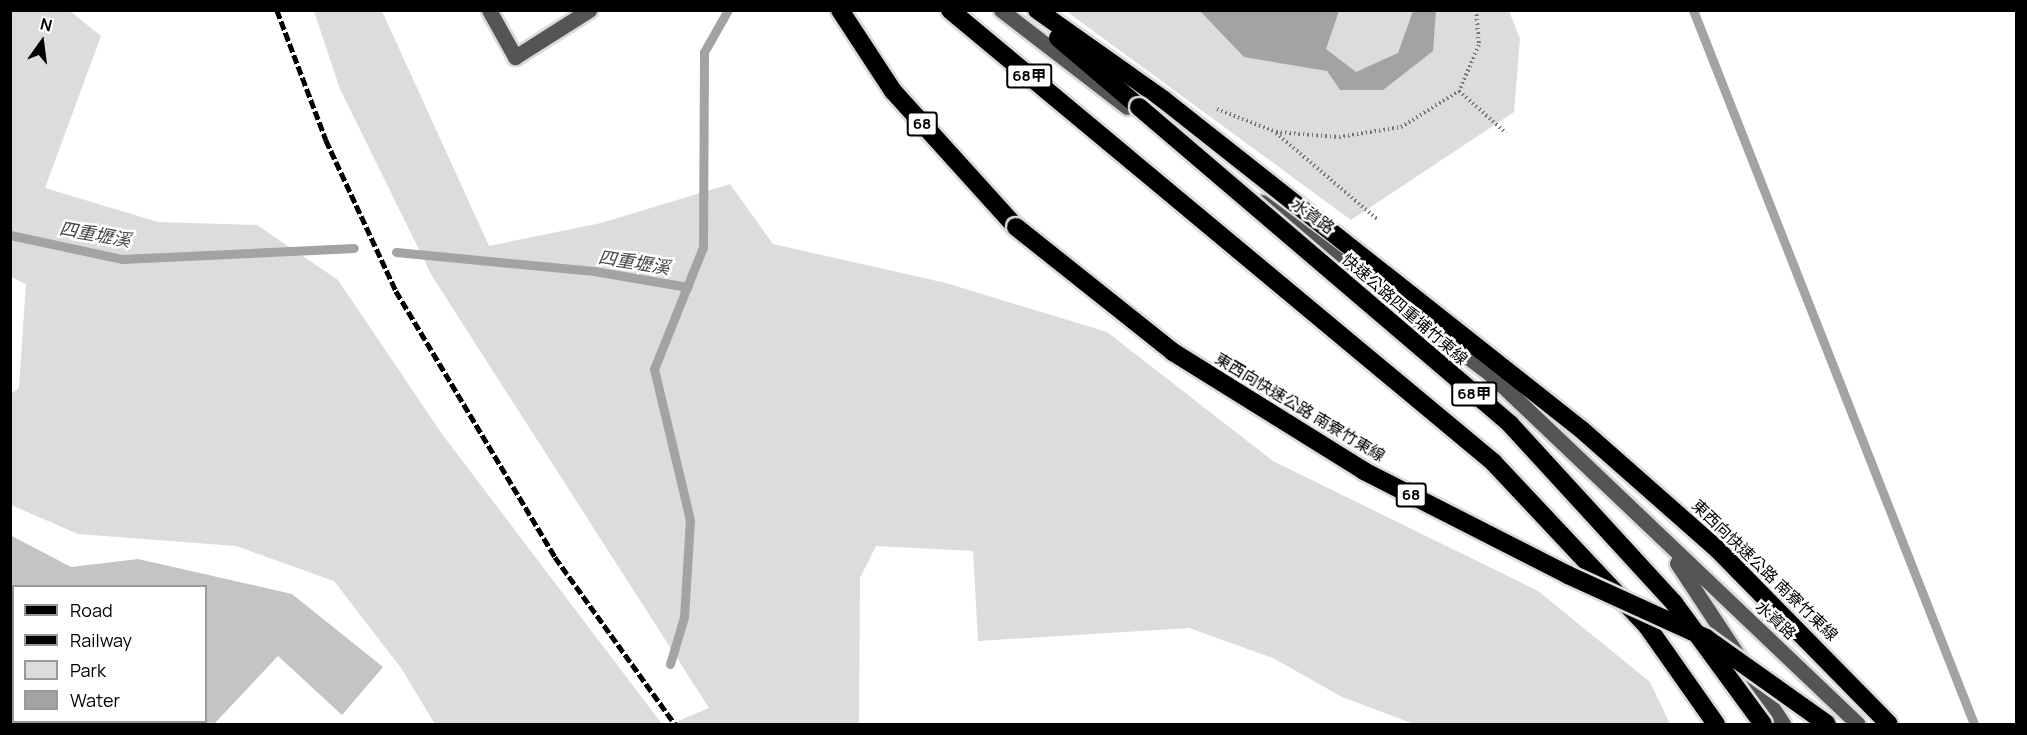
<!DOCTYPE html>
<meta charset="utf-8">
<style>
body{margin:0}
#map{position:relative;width:2027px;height:735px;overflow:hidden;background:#fff;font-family:Manrope,"Noto Sans TC",sans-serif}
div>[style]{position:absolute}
.green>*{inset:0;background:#dcdcdc}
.water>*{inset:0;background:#a3a3a3}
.stream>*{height:9px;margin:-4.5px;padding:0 4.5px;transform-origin:4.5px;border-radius:4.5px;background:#a3a3a3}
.building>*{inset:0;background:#c4c4c4}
.path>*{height:4px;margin-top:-2px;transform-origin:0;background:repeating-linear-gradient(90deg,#777 0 1.5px,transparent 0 4.5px)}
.roads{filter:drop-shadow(2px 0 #dbdbdb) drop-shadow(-2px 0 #dbdbdb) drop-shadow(0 2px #dbdbdb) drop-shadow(0 -2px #dbdbdb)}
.minor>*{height:15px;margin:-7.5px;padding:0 7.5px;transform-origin:7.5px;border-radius:7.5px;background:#555}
.major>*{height:15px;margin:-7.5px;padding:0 7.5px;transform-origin:7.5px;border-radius:7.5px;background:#000}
.highway>*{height:18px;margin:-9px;padding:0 9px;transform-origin:9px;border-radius:9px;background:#000}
.rail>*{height:4.5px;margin-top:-2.25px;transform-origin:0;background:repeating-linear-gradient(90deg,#000 0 9px,transparent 0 12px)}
.bridges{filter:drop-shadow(2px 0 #dbdbdb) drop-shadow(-2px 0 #dbdbdb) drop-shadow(0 2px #dbdbdb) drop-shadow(0 -2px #dbdbdb)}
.highway-bridge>*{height:18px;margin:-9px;padding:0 9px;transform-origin:9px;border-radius:9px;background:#000}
span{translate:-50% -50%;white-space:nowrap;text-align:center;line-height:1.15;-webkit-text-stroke:5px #fff;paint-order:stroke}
.shield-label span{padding:2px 4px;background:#fff;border:2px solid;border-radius:4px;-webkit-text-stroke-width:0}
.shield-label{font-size:15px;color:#000;font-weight:700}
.street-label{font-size:16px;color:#000}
.water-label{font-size:18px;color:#444;font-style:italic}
.frame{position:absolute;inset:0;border:12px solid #000;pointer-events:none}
.legend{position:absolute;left:12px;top:585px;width:195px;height:138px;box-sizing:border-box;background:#fff;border:2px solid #999;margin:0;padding:8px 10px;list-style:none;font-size:18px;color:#000}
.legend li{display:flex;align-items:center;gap:12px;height:30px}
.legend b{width:30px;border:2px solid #999}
.north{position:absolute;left:12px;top:12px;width:60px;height:60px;-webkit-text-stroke:4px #fff;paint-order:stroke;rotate:14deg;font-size:16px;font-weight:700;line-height:24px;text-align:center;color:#000}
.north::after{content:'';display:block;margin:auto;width:21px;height:27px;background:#000;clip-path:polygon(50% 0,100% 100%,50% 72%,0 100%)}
</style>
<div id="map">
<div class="green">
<div style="clip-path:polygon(11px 10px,70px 11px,101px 36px,45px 188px,158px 222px,257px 225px,338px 280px,442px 434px,662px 724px,435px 724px,401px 668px,334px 581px,236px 546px,78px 534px,11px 505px,11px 394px,19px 388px,26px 284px,11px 277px)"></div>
<div style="clip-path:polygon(314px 11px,382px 11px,489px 246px,601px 223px,730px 184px,773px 244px,946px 283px,1107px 332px,1273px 461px,1538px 591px,1650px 682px,1670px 724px,1414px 724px,1342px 697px,1273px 658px,1189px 628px,978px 641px,973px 551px,876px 546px,860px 578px,859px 724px,671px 724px,709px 708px,432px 276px,340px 89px)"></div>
<div style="clip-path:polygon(1066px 11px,1509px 11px,1520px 39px,1514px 112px,1351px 220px)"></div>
</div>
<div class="water">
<div style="clip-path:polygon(1200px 11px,1339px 11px,1326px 49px,1356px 72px,1398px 53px,1413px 11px,1436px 11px,1433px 51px,1383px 90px,1340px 90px,1327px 71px,1244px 57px)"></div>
</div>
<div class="stream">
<div style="left:1693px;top:10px;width:767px;rotate:68.52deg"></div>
<div style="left:10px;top:235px;width:115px;rotate:12.1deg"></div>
<div style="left:122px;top:259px;width:232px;rotate:-2.7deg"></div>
<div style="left:396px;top:252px;width:199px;rotate:5.5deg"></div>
<div style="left:594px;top:271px;width:95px;rotate:9.7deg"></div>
<div style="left:670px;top:664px;width:49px;rotate:-73.4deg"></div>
<div style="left:684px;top:617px;width:97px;rotate:-86.5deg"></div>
<div style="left:690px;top:520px;width:155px;rotate:-103.4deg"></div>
<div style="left:654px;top:369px;width:131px;rotate:-68.1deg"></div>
<div style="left:703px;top:247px;width:195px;rotate:-89.7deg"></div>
<div style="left:704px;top:52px;width:48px;rotate:-60.3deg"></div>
</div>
<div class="building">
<div style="clip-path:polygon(10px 535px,71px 567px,138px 559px,292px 594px,383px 667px,342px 715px,278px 656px,214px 724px,206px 724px,206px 586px,10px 586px)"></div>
</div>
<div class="path">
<div style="left:1476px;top:10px;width:35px;rotate:85deg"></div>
<div style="left:1479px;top:45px;width:50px;rotate:113.5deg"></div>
<div style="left:1459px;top:91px;width:63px;rotate:41.8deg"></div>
<div style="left:1217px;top:109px;width:63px;rotate:21.3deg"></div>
<div style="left:1276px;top:132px;width:63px;rotate:4.5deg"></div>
<div style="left:1339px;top:137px;width:63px;rotate:-9.2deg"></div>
<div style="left:1401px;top:127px;width:68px;rotate:-31.8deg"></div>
<div style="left:1276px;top:133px;width:133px;rotate:40.4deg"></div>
</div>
<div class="roads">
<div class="minor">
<div style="left:489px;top:10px;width:54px;rotate:61deg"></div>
<div style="left:515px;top:57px;width:88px;rotate:-32.4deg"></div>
<div style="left:1001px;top:10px;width:159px;rotate:37.6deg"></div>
<div style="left:1262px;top:202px;width:284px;rotate:37deg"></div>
<div style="left:1489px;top:373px;width:509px;rotate:43.57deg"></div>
<div style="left:1677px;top:563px;width:193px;rotate:56.6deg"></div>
</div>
<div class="major">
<div style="left:10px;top:608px;width:5px;rotate:37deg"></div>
<div style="left:10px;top:655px;width:4px;rotate:27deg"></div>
<div style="left:81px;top:722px;width:4px;rotate:34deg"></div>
<div style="left:132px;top:722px;width:4px;rotate:34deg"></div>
</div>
<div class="highway">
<div style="left:840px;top:10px;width:97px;rotate:56.8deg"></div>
<div style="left:893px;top:91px;width:183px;rotate:47.9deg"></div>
<div style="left:950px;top:10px;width:707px;rotate:39.77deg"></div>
<div style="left:1493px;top:462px;width:225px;rotate:46.8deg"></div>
<div style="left:1647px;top:626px;width:120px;rotate:54.9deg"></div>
<div style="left:1037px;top:10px;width:156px;rotate:35.3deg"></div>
<div style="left:1164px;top:100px;width:533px;rotate:38.29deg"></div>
<div style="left:1582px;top:430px;width:180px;rotate:41.4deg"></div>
<div style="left:1717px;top:549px;width:245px;rotate:45.5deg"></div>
<div style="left:1058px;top:38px;width:106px;rotate:40.4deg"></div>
</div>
</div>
<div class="rail">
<div style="left:277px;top:10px;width:139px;rotate:69.3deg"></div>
<div style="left:326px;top:140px;width:166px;rotate:65.1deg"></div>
<div style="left:396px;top:291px;width:310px;rotate:59.1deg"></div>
<div style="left:555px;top:557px;width:206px;rotate:54.3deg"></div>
</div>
<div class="bridges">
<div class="highway-bridge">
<div style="left:1139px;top:107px;width:488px;rotate:40.5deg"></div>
<div style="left:1510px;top:424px;width:243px;rotate:47.5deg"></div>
<div style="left:1674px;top:603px;width:150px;rotate:53.7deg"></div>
<div style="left:1016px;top:227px;width:201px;rotate:38.5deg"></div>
<div style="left:1173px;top:352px;width:225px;rotate:31.9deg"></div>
<div style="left:1364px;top:471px;width:229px;rotate:27deg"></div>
<div style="left:1568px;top:575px;width:152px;rotate:24.5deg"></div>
<div style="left:1706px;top:638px;width:148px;rotate:35.4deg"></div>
</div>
</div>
<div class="shield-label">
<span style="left:1029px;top:76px">68甲</span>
<span style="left:922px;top:124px">68</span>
<span style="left:1474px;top:394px">68甲</span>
<span style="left:1411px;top:495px">68</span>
</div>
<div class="street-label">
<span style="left:1313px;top:216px;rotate:35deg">水資路</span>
<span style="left:1405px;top:309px;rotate:41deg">快速公路四重埔竹東線</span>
<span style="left:1300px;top:407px;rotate:31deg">東西向快速公路 南寮竹東線</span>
<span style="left:1765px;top:570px;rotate:44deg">東西向快速公路 南寮竹東線</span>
<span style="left:1776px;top:620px;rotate:42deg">水資路</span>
</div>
<div class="water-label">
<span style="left:95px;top:234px;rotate:10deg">四重壢溪</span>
<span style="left:634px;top:262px;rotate:9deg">四重壢溪</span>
</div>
<div class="frame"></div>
<ul class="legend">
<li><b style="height:8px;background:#000"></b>Road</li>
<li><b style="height:8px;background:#000"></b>Railway</li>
<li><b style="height:16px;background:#dcdcdc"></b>Park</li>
<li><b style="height:16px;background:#a3a3a3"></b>Water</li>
</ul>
<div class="north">N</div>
</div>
